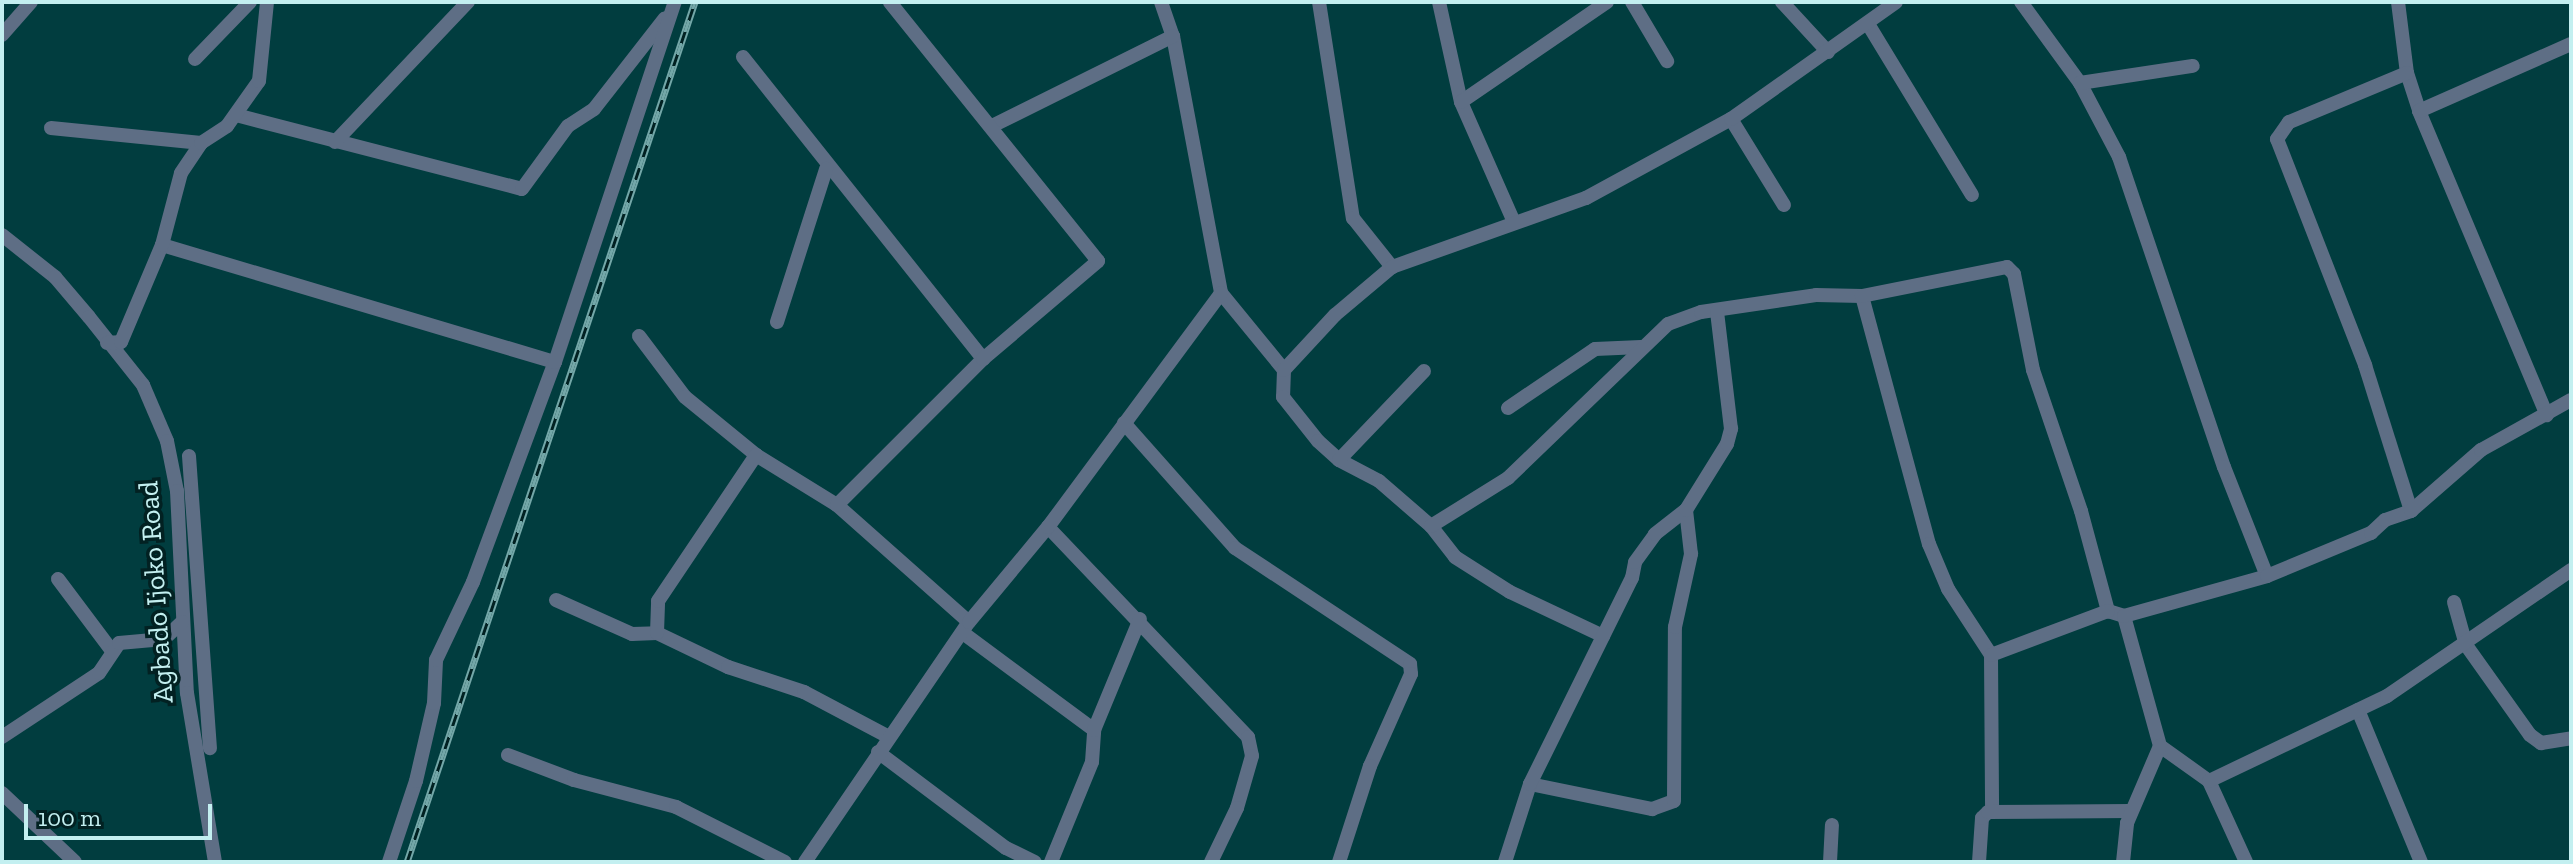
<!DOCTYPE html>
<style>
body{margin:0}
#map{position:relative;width:2573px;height:864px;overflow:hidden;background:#013d3f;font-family:"Zilla Slab",serif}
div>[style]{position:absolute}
.minor>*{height:14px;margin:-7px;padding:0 7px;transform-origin:7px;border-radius:7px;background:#5e6e85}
.rail>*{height:7px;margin-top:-3.5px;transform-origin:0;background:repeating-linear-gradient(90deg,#022122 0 12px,#74a7a8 0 24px);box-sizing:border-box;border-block:2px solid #74a7a8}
span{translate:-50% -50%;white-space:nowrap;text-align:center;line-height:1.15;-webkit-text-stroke:7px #022122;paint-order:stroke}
.street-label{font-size:28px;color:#c3eff0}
.frame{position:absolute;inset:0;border:4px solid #c3eff0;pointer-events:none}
.scale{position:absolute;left:24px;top:804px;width:188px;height:36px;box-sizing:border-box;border:4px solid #c3eff0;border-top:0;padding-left:10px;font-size:24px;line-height:28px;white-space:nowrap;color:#c3eff0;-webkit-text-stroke:6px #022122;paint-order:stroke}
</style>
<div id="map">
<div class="minor">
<div style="left:1161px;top:2px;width:36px;rotate:71deg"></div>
<div style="left:1173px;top:36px;width:261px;rotate:79.4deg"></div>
<div style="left:1221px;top:293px;width:99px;rotate:50.7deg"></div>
<div style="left:1284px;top:370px;width:27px;rotate:92deg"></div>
<div style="left:1283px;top:397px;width:56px;rotate:51.5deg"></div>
<div style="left:1318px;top:441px;width:28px;rotate:42deg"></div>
<div style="left:1339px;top:460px;width:45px;rotate:27.7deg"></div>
<div style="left:1379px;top:481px;width:69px;rotate:40.9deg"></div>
<div style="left:1431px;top:526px;width:39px;rotate:52deg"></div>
<div style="left:1455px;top:557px;width:65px;rotate:32.5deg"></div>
<div style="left:1510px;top:592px;width:103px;rotate:25.3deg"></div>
<div style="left:1319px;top:2px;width:219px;rotate:81.1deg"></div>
<div style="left:1353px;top:218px;width:63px;rotate:51.5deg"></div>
<div style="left:1439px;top:2px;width:102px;rotate:77.6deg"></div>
<div style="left:1461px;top:102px;width:129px;rotate:66.2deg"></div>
<div style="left:1632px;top:2px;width:69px;rotate:59.3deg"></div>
<div style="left:1782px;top:2px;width:68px;rotate:47.4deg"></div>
<div style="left:2021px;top:2px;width:100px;rotate:53.9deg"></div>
<div style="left:2080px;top:83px;width:84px;rotate:62.2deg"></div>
<div style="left:2119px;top:157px;width:327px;rotate:71.3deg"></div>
<div style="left:2224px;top:467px;width:117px;rotate:68.5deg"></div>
<div style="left:2398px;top:2px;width:72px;rotate:82.8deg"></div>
<div style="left:2407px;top:73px;width:40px;rotate:72deg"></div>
<div style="left:2419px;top:111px;width:330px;rotate:67.2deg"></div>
<div style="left:1868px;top:24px;width:200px;rotate:58.7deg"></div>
<div style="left:2px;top:35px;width:44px;rotate:-48.7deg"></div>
<div style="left:743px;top:57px;width:386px;rotate:51.5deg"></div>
<div style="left:195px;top:59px;width:79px;rotate:-46deg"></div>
<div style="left:2407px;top:73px;width:128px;rotate:157.4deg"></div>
<div style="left:2289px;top:122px;width:21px;rotate:125deg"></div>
<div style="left:2277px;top:139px;width:243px;rotate:68.7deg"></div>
<div style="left:2365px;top:365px;width:153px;rotate:72.5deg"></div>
<div style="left:2080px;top:83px;width:114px;rotate:-8.6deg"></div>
<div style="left:1461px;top:102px;width:177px;rotate:-34.4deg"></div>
<div style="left:2419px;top:111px;width:166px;rotate:-23.8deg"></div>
<div style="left:236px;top:115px;width:295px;rotate:14.5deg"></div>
<div style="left:522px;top:189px;width:78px;rotate:-53.9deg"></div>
<div style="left:568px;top:126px;width:31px;rotate:-33deg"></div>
<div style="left:594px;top:109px;width:115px;rotate:-52deg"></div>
<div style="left:1731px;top:119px;width:101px;rotate:58.4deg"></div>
<div style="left:994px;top:125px;width:200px;rotate:-26.4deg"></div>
<div style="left:51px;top:128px;width:151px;rotate:5.7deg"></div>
<div style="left:335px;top:142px;width:193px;rotate:-46.5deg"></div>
<div style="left:2px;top:235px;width:68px;rotate:38.4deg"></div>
<div style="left:55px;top:277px;width:52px;rotate:49.6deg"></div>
<div style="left:89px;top:317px;width:87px;rotate:51.5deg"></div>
<div style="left:143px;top:385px;width:61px;rotate:66.8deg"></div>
<div style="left:167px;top:441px;width:51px;rotate:78.7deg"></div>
<div style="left:177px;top:491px;width:202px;rotate:87.2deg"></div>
<div style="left:187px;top:693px;width:171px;rotate:80.6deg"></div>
<div style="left:162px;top:245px;width:410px;rotate:16.6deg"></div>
<div style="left:1862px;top:296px;width:257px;rotate:74.9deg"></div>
<div style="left:1929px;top:544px;width:49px;rotate:67.1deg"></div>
<div style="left:1948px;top:589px;width:79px;rotate:56.9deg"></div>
<div style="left:1991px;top:655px;width:156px;rotate:89.6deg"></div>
<div style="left:777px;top:322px;width:161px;rotate:-72.2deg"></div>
<div style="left:639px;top:336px;width:76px;rotate:53deg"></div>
<div style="left:685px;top:397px;width:92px;rotate:39.2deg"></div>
<div style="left:756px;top:455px;width:95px;rotate:31.7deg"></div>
<div style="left:837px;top:505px;width:176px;rotate:41.6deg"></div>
<div style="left:107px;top:343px;width:14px;rotate:-4deg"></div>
<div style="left:121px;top:342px;width:105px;rotate:-67.1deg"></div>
<div style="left:162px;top:245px;width:74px;rotate:-75.2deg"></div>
<div style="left:181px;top:173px;width:36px;rotate:-56deg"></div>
<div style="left:201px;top:143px;width:31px;rotate:-33deg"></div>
<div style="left:227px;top:126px;width:55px;rotate:-54.6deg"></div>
<div style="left:259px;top:81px;width:79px;rotate:-84.2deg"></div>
<div style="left:1284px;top:370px;width:75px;rotate:-47.2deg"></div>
<div style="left:1335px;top:315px;width:75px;rotate:-40.1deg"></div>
<div style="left:1392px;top:267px;width:206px;rotate:-19.6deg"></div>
<div style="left:1586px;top:198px;width:165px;rotate:-28.6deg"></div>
<div style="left:1731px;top:119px;width:202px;rotate:-35.3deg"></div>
<div style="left:1508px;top:408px;width:105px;rotate:-34.1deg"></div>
<div style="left:1595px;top:349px;width:46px;rotate:-2.5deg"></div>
<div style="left:1124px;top:423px;width:167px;rotate:48.4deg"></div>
<div style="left:1235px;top:548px;width:210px;rotate:33.5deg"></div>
<div style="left:1410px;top:664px;width:10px;rotate:84deg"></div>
<div style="left:1411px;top:674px;width:101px;rotate:114deg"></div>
<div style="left:1370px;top:766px;width:101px;rotate:107.9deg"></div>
<div style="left:189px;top:456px;width:293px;rotate:85.9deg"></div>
<div style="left:1339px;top:460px;width:123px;rotate:-46.3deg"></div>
<div style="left:837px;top:505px;width:206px;rotate:-45deg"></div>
<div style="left:983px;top:359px;width:151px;rotate:-40.4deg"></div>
<div style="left:1098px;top:261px;width:332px;rotate:-128.8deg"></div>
<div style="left:1431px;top:526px;width:91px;rotate:-31.9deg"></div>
<div style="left:1508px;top:478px;width:222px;rotate:-43.9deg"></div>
<div style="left:1668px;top:324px;width:35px;rotate:-20deg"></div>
<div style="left:1701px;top:312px;width:116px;rotate:-8.4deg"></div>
<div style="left:1816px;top:295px;width:46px;rotate:1.2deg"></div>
<div style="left:1862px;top:296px;width:148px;rotate:-11.3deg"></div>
<div style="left:2007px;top:267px;width:10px;rotate:45deg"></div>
<div style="left:2014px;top:274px;width:98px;rotate:78.8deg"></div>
<div style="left:2033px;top:370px;width:149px;rotate:71.2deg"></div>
<div style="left:2081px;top:511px;width:104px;rotate:74.9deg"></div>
<div style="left:2108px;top:611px;width:17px;rotate:17deg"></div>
<div style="left:2124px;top:616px;width:135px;rotate:74.5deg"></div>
<div style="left:2160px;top:746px;width:60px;rotate:35.5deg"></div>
<div style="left:2209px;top:781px;width:89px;rotate:65.4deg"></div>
<div style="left:1048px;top:527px;width:290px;rotate:46.4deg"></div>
<div style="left:1248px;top:737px;width:19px;rotate:78deg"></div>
<div style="left:1252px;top:756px;width:54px;rotate:106.1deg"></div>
<div style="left:1237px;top:808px;width:60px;rotate:115.7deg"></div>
<div style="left:58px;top:579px;width:90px;rotate:53.1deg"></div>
<div style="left:556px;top:600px;width:83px;rotate:24.1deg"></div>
<div style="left:632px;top:634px;width:25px;rotate:-2deg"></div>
<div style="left:657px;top:633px;width:79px;rotate:25.6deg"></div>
<div style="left:728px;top:667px;width:80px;rotate:18.2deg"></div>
<div style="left:804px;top:692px;width:94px;rotate:27.9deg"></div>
<div style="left:2454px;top:602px;width:45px;rotate:74.4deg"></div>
<div style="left:2466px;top:645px;width:110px;rotate:54.6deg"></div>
<div style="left:2530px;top:735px;width:14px;rotate:36deg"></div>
<div style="left:2541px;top:743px;width:30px;rotate:-9deg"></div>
<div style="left:2124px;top:616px;width:148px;rotate:-15.6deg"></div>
<div style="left:2267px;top:576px;width:113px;rotate:-22.5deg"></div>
<div style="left:2371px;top:533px;width:19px;rotate:-43deg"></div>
<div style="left:2385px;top:520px;width:28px;rotate:-19deg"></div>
<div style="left:2411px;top:511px;width:93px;rotate:-41.1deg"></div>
<div style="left:2481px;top:450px;width:103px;rotate:-29.1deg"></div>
<div style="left:657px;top:633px;width:32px;rotate:-88deg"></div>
<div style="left:658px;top:601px;width:176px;rotate:-56.1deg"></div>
<div style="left:963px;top:633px;width:163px;rotate:36.5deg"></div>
<div style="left:1991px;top:655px;width:125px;rotate:-20.6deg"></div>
<div style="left:2358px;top:710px;width:165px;rotate:67.5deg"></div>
<div style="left:2px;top:737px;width:116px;rotate:-33.4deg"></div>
<div style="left:99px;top:673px;width:36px;rotate:-56deg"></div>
<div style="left:119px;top:643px;width:45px;rotate:-5.1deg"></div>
<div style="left:164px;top:639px;width:25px;rotate:-43deg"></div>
<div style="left:878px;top:752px;width:160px;rotate:36.9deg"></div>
<div style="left:1006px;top:848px;width:32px;rotate:26deg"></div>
<div style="left:508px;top:755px;width:71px;rotate:20.7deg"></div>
<div style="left:574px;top:780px;width:106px;rotate:14.8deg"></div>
<div style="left:676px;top:807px;width:122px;rotate:26.8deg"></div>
<div style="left:2209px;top:781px;width:197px;rotate:-25.5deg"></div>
<div style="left:2387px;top:696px;width:223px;rotate:-34.4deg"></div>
<div style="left:1530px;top:784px;width:125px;rotate:11.6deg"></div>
<div style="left:1652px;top:809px;width:23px;rotate:-20deg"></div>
<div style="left:1674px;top:801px;width:174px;rotate:-89.7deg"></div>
<div style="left:1675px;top:627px;width:75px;rotate:-77.6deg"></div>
<div style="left:1691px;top:554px;width:44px;rotate:-96.5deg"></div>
<div style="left:2px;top:793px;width:100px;rotate:43.4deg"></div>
<div style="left:389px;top:862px;width:85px;rotate:-71.6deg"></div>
<div style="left:416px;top:781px;width:80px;rotate:-77deg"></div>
<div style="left:434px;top:703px;width:43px;rotate:-87.3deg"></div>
<div style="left:436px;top:660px;width:86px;rotate:-64.6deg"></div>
<div style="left:473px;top:582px;width:235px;rotate:-69.6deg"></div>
<div style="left:555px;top:362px;width:379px;rotate:-71.6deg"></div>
<div style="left:805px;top:862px;width:291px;rotate:-55.7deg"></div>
<div style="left:969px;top:622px;width:124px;rotate:-50.3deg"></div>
<div style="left:1048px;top:527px;width:291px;rotate:-53.5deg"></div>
<div style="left:1051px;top:862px;width:108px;rotate:-67.7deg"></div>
<div style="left:1092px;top:762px;width:32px;rotate:-86deg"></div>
<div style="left:1094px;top:730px;width:120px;rotate:-67.5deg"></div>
<div style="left:1505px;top:862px;width:82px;rotate:-72.2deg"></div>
<div style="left:1530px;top:784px;width:230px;rotate:-63.7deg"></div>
<div style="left:1632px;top:578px;width:16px;rotate:-79deg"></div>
<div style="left:1635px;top:562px;width:34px;rotate:-54deg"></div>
<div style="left:1655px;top:534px;width:39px;rotate:-38deg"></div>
<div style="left:1686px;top:510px;width:78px;rotate:-58.2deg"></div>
<div style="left:1727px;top:444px;width:16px;rotate:-75deg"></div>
<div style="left:1731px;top:429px;width:118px;rotate:-96.8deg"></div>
<div style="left:1830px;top:862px;width:37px;rotate:-87deg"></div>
<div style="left:1979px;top:862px;width:44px;rotate:-86.1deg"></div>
<div style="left:1982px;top:818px;width:8px;rotate:-45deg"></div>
<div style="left:1988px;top:812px;width:143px;rotate:-0.4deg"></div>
<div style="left:2123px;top:862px;width:39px;rotate:-84deg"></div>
<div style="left:2127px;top:823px;width:84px;rotate:-66.8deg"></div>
</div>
<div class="rail">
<div style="left:407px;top:862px;width:907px;rotate:-71.49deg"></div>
</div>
<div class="street-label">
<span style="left:156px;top:592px;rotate:-94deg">Agbado Ijoko Road</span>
</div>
<div class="frame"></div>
<div class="scale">100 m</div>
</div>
